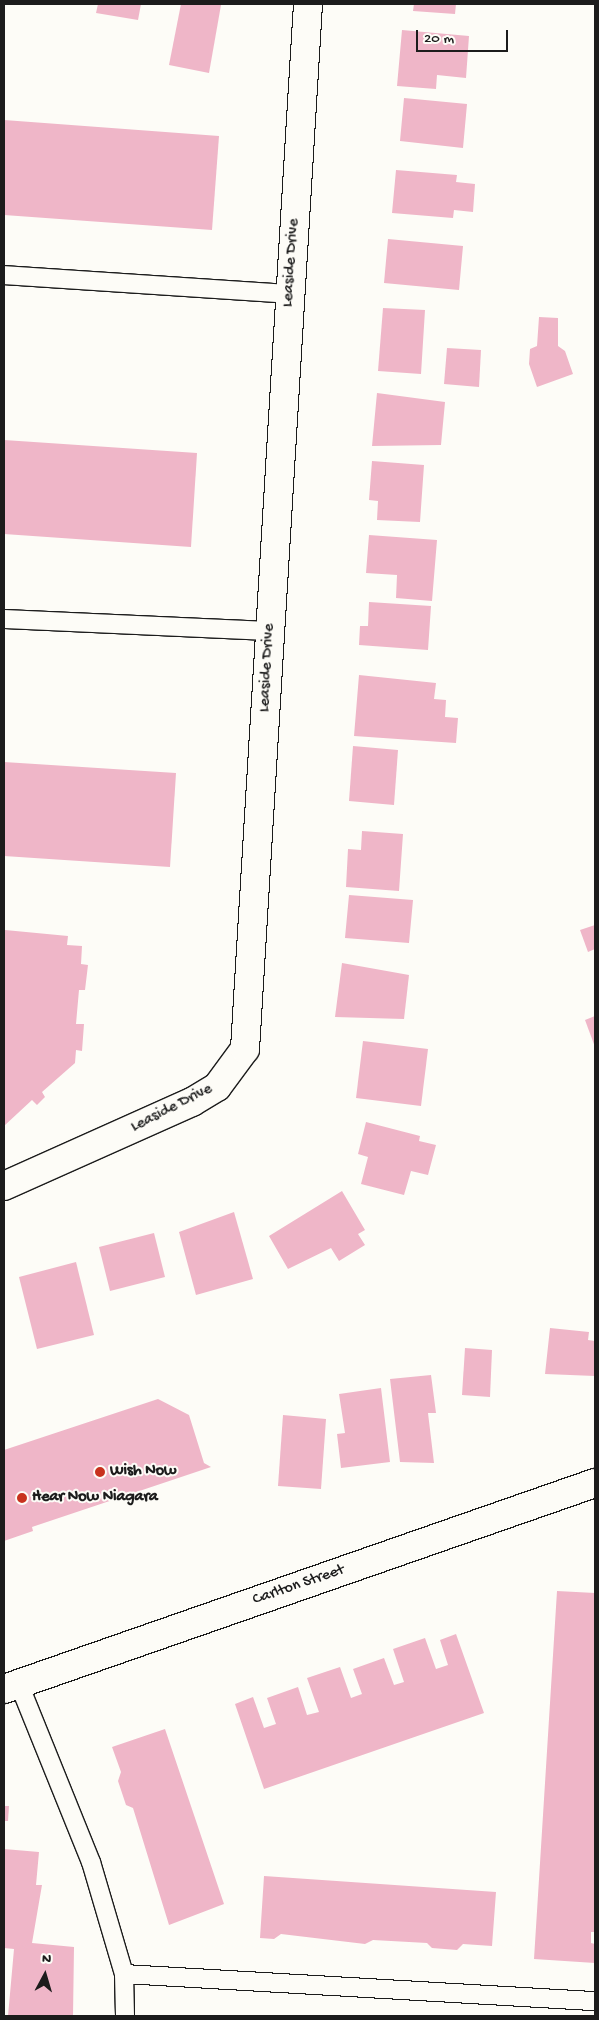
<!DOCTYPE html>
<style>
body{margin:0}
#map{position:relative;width:599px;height:2020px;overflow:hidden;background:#fdfcf7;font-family:"Gochi Hand",sans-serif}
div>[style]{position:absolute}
.building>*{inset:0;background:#efb6c8}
.roads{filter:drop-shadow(1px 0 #1c1c1c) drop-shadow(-1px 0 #1c1c1c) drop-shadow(0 1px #1c1c1c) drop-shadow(0 -1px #1c1c1c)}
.lane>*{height:18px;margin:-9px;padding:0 9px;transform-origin:9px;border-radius:9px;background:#fdfcf7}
.street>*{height:28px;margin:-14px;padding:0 14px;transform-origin:14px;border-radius:14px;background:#fdfcf7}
.secondary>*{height:28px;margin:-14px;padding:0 14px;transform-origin:14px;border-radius:14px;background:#fdfcf7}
.dots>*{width:14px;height:14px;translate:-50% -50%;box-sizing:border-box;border:2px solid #fdfcf7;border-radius:50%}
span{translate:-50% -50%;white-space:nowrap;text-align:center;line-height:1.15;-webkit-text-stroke:4px #fdfcf7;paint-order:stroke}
.street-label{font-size:16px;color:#1c1c1c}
.poi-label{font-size:16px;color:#1c1c1c;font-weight:700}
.left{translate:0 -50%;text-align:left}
.frame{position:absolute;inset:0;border:5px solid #1c1c1c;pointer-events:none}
.north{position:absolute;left:20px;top:1950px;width:50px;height:50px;-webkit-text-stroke:4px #fdfcf7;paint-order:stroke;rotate:6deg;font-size:14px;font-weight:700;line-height:20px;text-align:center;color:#1c1c1c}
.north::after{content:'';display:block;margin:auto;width:18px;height:22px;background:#1c1c1c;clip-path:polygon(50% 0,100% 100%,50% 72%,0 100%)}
.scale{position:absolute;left:416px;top:30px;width:92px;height:22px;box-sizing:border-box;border:2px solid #1c1c1c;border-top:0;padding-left:6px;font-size:15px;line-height:18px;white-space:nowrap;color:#1c1c1c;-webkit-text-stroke:4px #fdfcf7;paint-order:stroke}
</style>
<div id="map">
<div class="building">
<div style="clip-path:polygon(98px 4px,141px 4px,138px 20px,96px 13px)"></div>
<div style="clip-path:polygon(181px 4px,221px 5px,209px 73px,169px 65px)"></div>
<div style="clip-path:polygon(414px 4px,456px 4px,455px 14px,413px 11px)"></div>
<div style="clip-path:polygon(402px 30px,469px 36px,466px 78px,437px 75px,436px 89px,397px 86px)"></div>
<div style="clip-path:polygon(404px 98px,467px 104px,463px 148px,400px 141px)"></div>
<div style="clip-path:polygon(4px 120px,219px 136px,212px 230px,4px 215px)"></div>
<div style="clip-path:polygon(396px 170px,457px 175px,456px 182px,475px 184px,473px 212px,454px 210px,453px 218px,392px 213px)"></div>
<div style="clip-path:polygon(388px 239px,463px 246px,459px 290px,384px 283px)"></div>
<div style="clip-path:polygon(383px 308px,425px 310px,421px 374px,378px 371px)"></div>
<div style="clip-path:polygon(539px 317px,558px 318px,558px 346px,565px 351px,573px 374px,537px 387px,529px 364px,530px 349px,537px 346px)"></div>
<div style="clip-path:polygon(447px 348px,481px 350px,479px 387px,444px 384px)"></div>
<div style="clip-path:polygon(377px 393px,445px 402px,441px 445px,372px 446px)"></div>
<div style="clip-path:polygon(4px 440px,197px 453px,191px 547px,4px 534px)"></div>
<div style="clip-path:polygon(372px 461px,424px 465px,420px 522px,377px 520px,378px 501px,369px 500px)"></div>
<div style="clip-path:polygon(369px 535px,437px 540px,432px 601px,396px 598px,397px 575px,366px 573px)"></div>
<div style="clip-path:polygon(369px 602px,431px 606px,428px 650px,359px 645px,360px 626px,368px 626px)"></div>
<div style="clip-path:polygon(359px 675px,436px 683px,434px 699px,446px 700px,445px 717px,458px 718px,456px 743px,354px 736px)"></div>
<div style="clip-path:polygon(353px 746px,398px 750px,394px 805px,349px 801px)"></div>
<div style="clip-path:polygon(4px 762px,176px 773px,170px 867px,4px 856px)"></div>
<div style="clip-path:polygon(362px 831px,403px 834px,399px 891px,346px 887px,348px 849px,361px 850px)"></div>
<div style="clip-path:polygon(349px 895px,413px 900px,409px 943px,345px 938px)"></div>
<div style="clip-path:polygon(595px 925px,595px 949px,588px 952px,580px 930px)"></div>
<div style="clip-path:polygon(5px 930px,68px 936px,67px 945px,82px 946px,81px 964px,88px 965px,85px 990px,79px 990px,76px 1024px,84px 1024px,82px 1051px,76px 1050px,75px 1063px,42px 1092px,45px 1097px,37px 1105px,32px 1100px,4px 1126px)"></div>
<div style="clip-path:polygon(342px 963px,409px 975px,404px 1019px,335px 1017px)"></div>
<div style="clip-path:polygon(595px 1016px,595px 1047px,585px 1020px)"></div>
<div style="clip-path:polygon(363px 1041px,428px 1049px,421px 1106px,356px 1098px)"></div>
<div style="clip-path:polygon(366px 1122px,420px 1136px,419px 1141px,436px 1145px,428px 1175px,411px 1171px,404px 1195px,361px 1184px,368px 1157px,358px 1154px)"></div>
<div style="clip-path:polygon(342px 1191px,365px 1230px,358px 1234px,365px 1245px,339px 1261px,331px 1248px,288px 1269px,269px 1236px)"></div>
<div style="clip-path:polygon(234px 1212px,253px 1279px,196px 1295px,179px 1232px)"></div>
<div style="clip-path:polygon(154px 1233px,165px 1277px,110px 1291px,99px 1247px)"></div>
<div style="clip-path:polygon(76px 1262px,94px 1335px,37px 1349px,19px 1277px)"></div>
<div style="clip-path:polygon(550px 1328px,589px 1332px,588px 1340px,595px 1341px,595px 1376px,545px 1374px)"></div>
<div style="clip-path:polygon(465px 1348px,492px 1350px,490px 1397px,462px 1395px)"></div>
<div style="clip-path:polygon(431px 1375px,436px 1413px,428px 1413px,434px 1463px,400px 1462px,390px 1379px)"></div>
<div style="clip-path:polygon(381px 1388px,390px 1462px,341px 1468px,337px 1434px,345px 1433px,339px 1394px)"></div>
<div style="clip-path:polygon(158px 1399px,189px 1415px,204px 1463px,211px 1467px,32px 1527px,33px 1531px,4px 1541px,4px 1450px)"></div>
<div style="clip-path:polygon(283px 1415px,326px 1419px,321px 1489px,278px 1486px)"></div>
<div style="clip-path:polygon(557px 1591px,595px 1593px,595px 1932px,591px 1932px,591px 1943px,595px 1944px,595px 1963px,534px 1959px)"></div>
<div style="clip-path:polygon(456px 1634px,484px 1713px,264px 1789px,235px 1704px,253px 1697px,264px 1728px,276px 1724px,267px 1698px,298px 1687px,307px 1715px,319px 1712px,307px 1678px,340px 1667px,351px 1698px,362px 1694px,353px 1669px,384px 1658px,394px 1685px,404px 1682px,393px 1649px,425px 1638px,436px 1669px,448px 1665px,440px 1640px)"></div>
<div style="clip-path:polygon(165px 1729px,224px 1904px,169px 1925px,133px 1808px,126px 1805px,118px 1781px,121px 1772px,112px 1747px)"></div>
<div style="clip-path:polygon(4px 1806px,9px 1806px,8px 1821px,4px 1821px)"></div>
<div style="clip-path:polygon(4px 1849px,39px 1852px,36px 1885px,42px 1885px,32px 1943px,74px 1947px,73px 2016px,8px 2016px,14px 1949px,4px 1948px)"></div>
<div style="clip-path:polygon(264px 1876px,496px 1892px,492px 1946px,463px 1944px,457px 1950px,432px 1948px,427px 1943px,373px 1940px,365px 1944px,281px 1934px,274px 1939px,260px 1938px)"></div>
</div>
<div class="roads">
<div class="lane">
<div style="left:4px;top:275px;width:287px;rotate:3.8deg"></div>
<div style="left:4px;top:619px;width:267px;rotate:2.6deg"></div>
<div style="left:19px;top:1684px;width:192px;rotate:68deg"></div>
<div style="left:91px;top:1862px;width:117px;rotate:73.6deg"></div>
<div style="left:124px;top:1974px;width:42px;rotate:88.6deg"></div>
<div style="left:124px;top:1974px;width:472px;rotate:3.3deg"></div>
</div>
<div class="street">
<div style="left:4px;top:1186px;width:206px;rotate:-24.1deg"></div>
<div style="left:192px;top:1102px;width:29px;rotate:-31deg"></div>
<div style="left:217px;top:1087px;width:47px;rotate:-53.6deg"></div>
<div style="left:245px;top:1049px;width:1047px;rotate:-86.55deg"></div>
</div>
<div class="secondary">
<div style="left:4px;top:1689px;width:626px;rotate:-19.22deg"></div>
</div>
</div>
<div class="dots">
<div style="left:100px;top:1472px;background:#c8321e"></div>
<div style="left:22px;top:1498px;background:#c8321e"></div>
</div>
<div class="street-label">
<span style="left:292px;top:263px;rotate:-86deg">Leaside Drive</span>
<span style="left:268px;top:668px;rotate:-87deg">Leaside Drive</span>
<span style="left:172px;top:1109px;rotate:-27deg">Leaside Drive</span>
<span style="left:299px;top:1586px;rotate:-19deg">Carlton Street</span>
</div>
<div class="poi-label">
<span class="left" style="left:110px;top:1472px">Wish Now</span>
<span class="left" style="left:32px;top:1498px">Hear Now Niagara</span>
</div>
<div class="frame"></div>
<div class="north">N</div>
<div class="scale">20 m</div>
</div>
